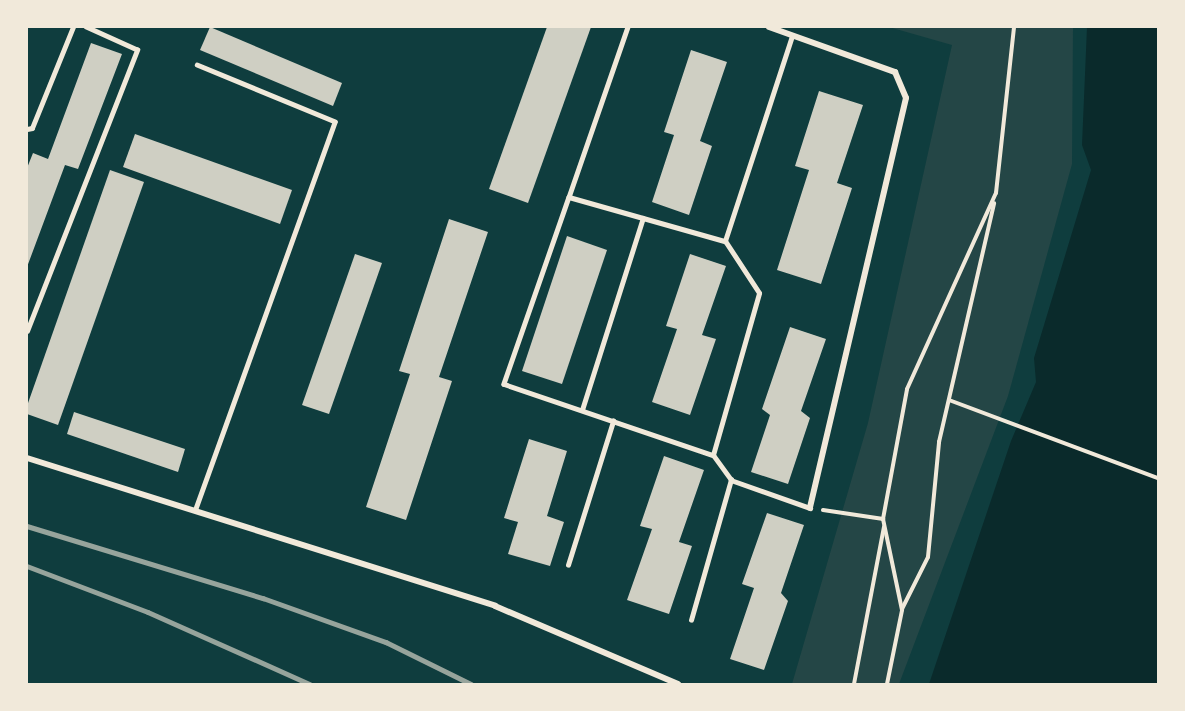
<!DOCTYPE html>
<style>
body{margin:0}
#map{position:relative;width:1185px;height:711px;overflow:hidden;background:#0f3d3e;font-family:"Public Sans",sans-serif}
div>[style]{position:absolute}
.green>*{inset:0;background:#244646}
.water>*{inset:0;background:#0a2a2b}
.building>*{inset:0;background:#cfcfc3}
.path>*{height:4px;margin:-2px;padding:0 2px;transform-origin:2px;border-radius:2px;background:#f1e9da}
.service>*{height:4.5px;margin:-2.25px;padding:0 2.25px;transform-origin:2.25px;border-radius:2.25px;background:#f1e9da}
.minor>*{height:6px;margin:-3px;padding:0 3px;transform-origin:3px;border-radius:3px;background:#f1e9da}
.rail>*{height:4.5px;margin:-2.25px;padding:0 2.25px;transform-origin:2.25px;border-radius:2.25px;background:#97a49c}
span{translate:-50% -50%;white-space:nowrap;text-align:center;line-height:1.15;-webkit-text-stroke:4.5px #f1e9da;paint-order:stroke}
.frame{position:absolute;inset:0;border:28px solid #f1e9da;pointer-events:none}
</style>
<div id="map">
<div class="green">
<div style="clip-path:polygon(889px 27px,1073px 27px,1072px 164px,1008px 396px,899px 684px,792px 684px,868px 423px,952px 45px)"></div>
</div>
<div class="water">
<div style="clip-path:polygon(1087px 27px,1158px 27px,1158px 684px,929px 684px,1011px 441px,1036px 382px,1034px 358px,1091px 170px,1082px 145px)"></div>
</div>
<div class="building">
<div style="clip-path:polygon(210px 27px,342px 83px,333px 106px,200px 50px)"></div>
<div style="clip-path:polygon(547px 27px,591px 27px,528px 203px,489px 189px)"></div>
<div style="clip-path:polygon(91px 43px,122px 54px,78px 169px,65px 165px,27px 267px,27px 168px,33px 153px,48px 159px)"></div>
<div style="clip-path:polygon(691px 50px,727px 62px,700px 141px,712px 146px,689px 215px,652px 202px,674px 135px,664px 132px)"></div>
<div style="clip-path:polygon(819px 91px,863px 105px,837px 183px,852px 188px,821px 284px,777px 270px,809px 170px,795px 166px)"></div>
<div style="clip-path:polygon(135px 134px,292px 190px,280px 224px,123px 167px)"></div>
<div style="clip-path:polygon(110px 170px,144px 182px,58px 425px,27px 414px,27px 406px)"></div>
<div style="clip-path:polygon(449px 219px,488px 232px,439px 377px,452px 381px,406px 520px,366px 507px,410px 374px,399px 371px)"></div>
<div style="clip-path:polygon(567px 236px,607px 250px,562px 384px,522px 371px)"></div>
<div style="clip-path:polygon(355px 254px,382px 263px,329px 414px,302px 405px)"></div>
<div style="clip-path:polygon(690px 254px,726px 266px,702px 335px,716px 339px,690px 415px,652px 402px,677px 329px,666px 326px)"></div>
<div style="clip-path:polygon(790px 327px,826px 339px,801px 411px,810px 418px,788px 484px,751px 472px,770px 415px,762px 409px)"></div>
<div style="clip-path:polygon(74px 412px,185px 449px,178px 472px,67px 434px)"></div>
<div style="clip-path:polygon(529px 439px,567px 451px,547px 516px,564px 522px,550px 566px,508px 554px,518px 522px,504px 518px)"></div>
<div style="clip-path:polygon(664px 456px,704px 470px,679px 542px,692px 546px,669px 614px,627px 600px,652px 529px,640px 526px)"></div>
<div style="clip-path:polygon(767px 513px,804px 525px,781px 593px,788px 601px,764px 670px,730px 659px,754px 588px,742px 584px)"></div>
</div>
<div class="path">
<div style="left:949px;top:400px;width:223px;rotate:20.5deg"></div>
<div style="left:823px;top:510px;width:61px;rotate:8.5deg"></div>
<div style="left:902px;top:609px;width:58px;rotate:-63.4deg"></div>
<div style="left:928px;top:557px;width:116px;rotate:-84.5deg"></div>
<div style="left:939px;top:442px;width:245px;rotate:-77deg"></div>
<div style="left:854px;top:684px;width:160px;rotate:-79.2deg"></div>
<div style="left:887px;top:684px;width:76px;rotate:-78.5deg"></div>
<div style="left:902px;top:610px;width:93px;rotate:-101.8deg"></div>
<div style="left:883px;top:519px;width:132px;rotate:-79.5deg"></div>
<div style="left:907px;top:389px;width:215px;rotate:-65.6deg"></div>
<div style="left:996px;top:193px;width:167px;rotate:-83.8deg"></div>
</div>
<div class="service">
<div style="left:628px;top:27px;width:180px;rotate:109.1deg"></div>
<div style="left:569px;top:197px;width:162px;rotate:15.8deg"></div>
<div style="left:27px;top:129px;width:5px;rotate:-11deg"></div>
<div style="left:32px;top:128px;width:109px;rotate:-67.9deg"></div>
<div style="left:569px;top:197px;width:198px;rotate:109.2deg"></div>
<div style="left:504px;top:384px;width:221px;rotate:18.8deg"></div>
<div style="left:27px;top:331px;width:302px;rotate:-68.6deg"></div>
<div style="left:137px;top:50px;width:56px;rotate:-155.7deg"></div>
<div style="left:582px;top:410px;width:201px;rotate:-72.4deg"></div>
<div style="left:731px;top:480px;width:84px;rotate:19.5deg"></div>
<div style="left:195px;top:510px;width:412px;rotate:-70.2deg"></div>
<div style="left:335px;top:122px;width:149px;rotate:-157.6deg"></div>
<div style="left:568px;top:565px;width:151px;rotate:-72.6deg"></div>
<div style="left:691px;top:620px;width:146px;rotate:-74.1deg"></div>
<div style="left:731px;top:480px;width:31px;rotate:-126deg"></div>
<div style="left:713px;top:455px;width:168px;rotate:-74.1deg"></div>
<div style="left:759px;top:293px;width:62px;rotate:-123.2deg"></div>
<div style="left:725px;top:241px;width:216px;rotate:-71.9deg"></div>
</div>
<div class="minor">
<div style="left:769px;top:27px;width:134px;rotate:19.7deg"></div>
<div style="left:895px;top:72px;width:28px;rotate:67deg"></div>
<div style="left:906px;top:98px;width:421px;rotate:103.2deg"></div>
<div style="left:27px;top:458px;width:491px;rotate:17.5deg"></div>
<div style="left:495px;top:606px;width:199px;rotate:23.1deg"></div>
</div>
<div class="rail">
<div style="left:27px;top:526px;width:247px;rotate:17deg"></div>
<div style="left:263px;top:598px;width:131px;rotate:19.7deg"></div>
<div style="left:386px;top:642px;width:95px;rotate:26.3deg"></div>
<div style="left:27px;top:566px;width:129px;rotate:20.8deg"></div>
<div style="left:148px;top:612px;width:177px;rotate:24deg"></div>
</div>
<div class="frame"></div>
</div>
